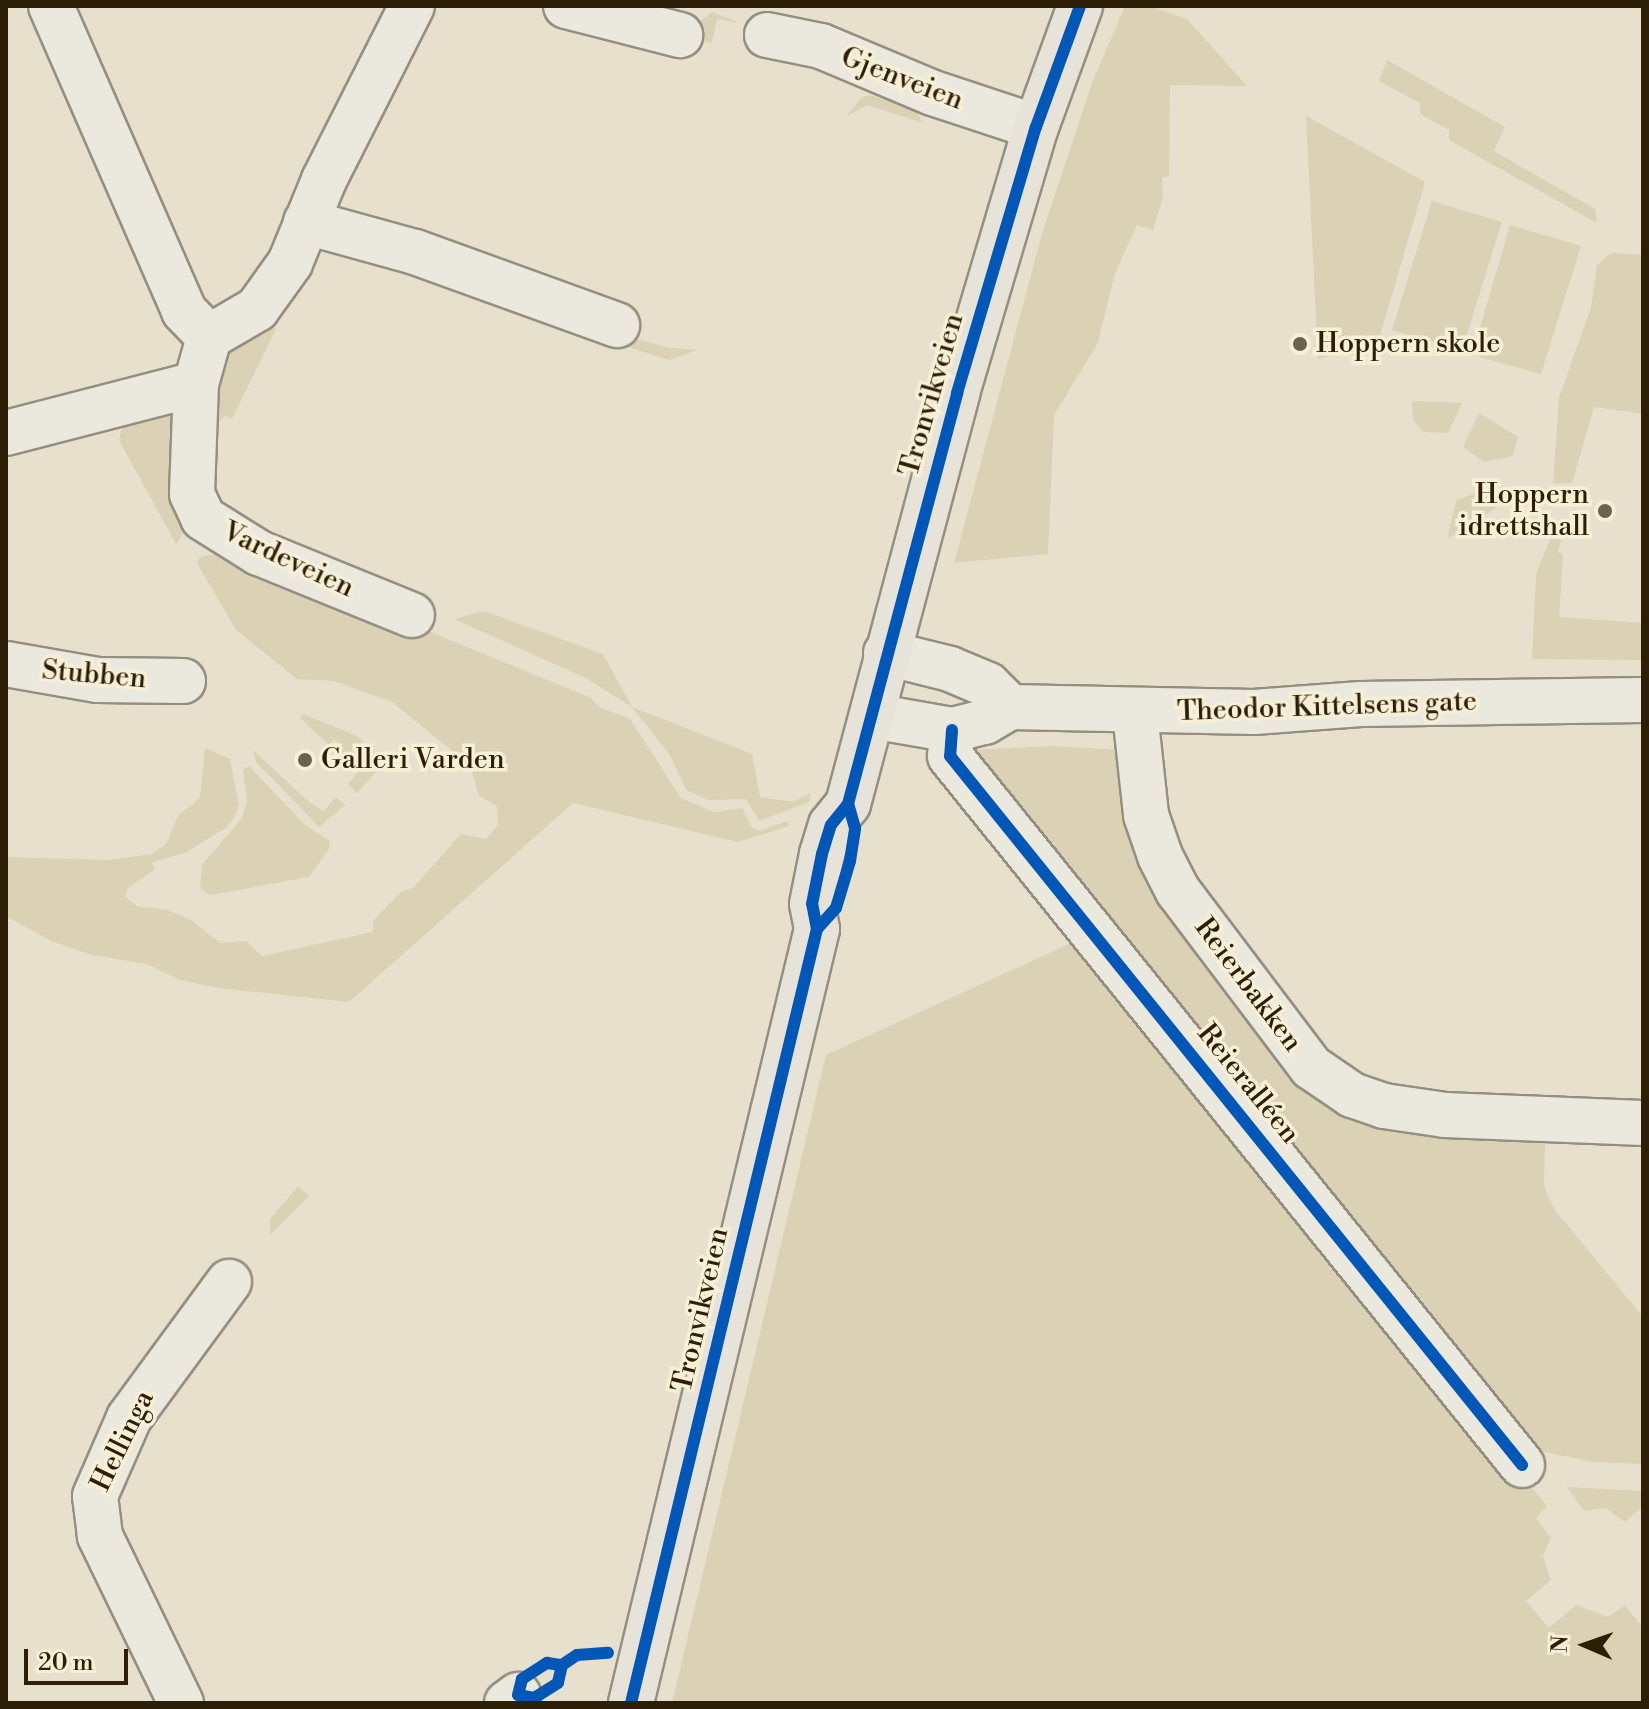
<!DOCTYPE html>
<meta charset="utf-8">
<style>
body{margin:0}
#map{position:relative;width:1649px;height:1709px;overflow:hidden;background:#e7e0cc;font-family:"Libre Bodoni",serif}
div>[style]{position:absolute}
.green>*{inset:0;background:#dbd1b4}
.roads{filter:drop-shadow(2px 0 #948f81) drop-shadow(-2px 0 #948f81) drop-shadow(0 2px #948f81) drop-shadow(0 -2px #948f81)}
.minor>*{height:44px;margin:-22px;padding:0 22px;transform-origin:22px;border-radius:22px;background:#ebe8de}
.major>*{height:44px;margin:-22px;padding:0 22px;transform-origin:22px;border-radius:22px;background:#e8e3d8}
.cycleway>*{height:12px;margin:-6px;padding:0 6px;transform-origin:6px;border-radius:6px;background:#0057b8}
.dots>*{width:22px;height:22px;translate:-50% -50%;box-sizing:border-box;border:4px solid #f7efd6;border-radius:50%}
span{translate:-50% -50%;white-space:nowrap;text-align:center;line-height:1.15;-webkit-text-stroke:7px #f7efd6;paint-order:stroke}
.street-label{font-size:28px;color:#2d1e08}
.poi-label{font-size:28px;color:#2d1e08}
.left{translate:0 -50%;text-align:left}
.right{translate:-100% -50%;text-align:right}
.frame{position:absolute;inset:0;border:8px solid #2d1e08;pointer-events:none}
.north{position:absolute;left:1545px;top:1605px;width:80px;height:80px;-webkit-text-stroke:6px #f7efd6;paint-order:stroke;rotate:272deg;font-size:22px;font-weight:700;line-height:32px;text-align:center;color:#2d1e08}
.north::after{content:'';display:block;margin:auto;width:28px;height:36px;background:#2d1e08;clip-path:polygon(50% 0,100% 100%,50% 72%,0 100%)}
.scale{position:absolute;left:24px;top:1649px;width:104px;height:36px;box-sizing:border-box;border:4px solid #2d1e08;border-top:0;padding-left:10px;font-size:24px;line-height:28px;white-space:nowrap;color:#2d1e08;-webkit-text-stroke:6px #f7efd6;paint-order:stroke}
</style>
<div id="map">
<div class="green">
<div style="clip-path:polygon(1125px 6px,1149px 6px,1187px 19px,1247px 86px,1170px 85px,1169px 176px,1162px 178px,1163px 197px,1153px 230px,1137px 225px,1115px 273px,1098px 343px,1054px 415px,1048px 554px,954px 563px,1042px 234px,1092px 83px)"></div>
<div style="clip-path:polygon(712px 12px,740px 23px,717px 19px,712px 43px,691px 39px,693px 27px)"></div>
<div style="clip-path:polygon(1387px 60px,1505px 127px,1494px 151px,1595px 209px,1597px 223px,1449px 140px,1449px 130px,1420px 114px,1420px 103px,1379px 81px)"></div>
<div style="clip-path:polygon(870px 95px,915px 109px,923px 123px,867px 105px,847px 116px,861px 98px)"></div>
<div style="clip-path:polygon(1306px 116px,1425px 182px,1378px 343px,1318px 359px)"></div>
<div style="clip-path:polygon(1432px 201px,1502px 222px,1462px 350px,1392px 330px)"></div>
<div style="clip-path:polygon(1510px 225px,1581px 246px,1541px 374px,1472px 355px)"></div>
<div style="clip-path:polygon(1611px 253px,1643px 255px,1643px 414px,1594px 407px,1572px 483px,1553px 483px,1559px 398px,1591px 307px,1597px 265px)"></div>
<div style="clip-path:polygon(267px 323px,276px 329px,232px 419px,225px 415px,220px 421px,211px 420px,216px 354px)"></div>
<div style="clip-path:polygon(628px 337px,670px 348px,698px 350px,669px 360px,625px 346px)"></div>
<div style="clip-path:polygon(1412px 401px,1462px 403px,1448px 433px,1424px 432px,1413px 420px)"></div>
<div style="clip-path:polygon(183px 410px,187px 528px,176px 544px,119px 440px,125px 416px)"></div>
<div style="clip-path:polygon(1479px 413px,1518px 437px,1513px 456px,1484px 462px,1463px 447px)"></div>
<div style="clip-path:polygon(1475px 493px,1503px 503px,1447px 539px,1456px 501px)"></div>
<div style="clip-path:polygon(1551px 538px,1561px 540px,1558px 552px,1563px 554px,1559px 617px,1643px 623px,1643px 660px,1532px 659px,1536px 574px)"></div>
<div style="clip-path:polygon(234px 551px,591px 698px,599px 707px,630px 719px,681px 798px,714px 812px,742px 808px,752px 828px,760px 831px,787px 821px,789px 826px,738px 842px,573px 803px,349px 1002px,219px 988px,180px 980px,147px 964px,92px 955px,51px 941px,6px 916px,6px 857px,110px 860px,152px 854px,166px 844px,178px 816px,200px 798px,205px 748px,230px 759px,239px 806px,235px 816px,227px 827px,185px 853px,152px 862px,155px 869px,128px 888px,125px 897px,137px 906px,168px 910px,191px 920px,220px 943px,246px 941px,262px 956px,373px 932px,373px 921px,402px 891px,413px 888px,461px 834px,486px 839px,498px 825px,497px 806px,479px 796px,470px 765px,392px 702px,334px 681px,297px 679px,236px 630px,197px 563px,200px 557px)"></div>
<div style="clip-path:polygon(484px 611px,603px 654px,632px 707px,752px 754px,760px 797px,793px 802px,811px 793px,809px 802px,759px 821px,746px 799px,708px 800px,686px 790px,670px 755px,632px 707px,586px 678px,454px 619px)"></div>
<div style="clip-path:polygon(303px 714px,357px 736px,384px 762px,357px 793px,348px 784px,358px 772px,339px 754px,344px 748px,334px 739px,329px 745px,300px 718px)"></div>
<div style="clip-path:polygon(1051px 746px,1120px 750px,1280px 1059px,1440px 1131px,1545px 1141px,1544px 1186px,1554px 1209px,1643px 1317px,1643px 1464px,1593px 1462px,1531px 1449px,970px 750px)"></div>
<div style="clip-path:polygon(253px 750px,309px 802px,324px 811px,336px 797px,345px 805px,319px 827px,256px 762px)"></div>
<div style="clip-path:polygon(249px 766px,306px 826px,330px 841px,329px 849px,309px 877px,210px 895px,200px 888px,202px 865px,242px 818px,247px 801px,243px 770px)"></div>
<div style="clip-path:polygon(949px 775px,1547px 1506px,1536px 1518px,1551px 1538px,1543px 1556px,1551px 1580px,1526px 1601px,1549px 1628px,1576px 1605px,1608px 1617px,1625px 1605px,1643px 1628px,1643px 1703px,672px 1703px,826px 1055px,1071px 943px,943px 786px)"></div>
<div style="clip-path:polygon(298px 1187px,309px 1196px,270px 1235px,270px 1219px)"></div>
<div style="clip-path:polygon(1567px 1487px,1643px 1491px,1643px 1506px,1625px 1522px,1605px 1508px,1584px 1511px)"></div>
</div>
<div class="roads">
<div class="minor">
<div style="left:51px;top:6px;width:333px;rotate:66.4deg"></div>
<div style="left:184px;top:311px;width:36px;rotate:46deg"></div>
<div style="left:566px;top:6px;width:118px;rotate:14.3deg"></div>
<div style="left:767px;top:35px;width:55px;rotate:11.5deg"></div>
<div style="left:821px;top:46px;width:121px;rotate:22.8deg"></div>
<div style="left:933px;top:93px;width:108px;rotate:18.3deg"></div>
<div style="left:306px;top:222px;width:113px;rotate:15.4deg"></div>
<div style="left:415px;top:252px;width:215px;rotate:19.9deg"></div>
<div style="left:196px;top:384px;width:110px;rotate:92.1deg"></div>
<div style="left:192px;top:494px;width:26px;rotate:65deg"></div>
<div style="left:203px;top:518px;width:66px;rotate:32deg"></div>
<div style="left:259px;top:553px;width:165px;rotate:22.1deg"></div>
<div style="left:6px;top:433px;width:196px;rotate:-14.5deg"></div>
<div style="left:196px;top:384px;width:49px;rotate:-74.5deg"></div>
<div style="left:209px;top:337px;width:56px;rotate:-30.3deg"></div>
<div style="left:257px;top:309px;width:57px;rotate:-54.3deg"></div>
<div style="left:290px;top:263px;width:90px;rotate:-67.7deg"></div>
<div style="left:324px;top:180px;width:195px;rotate:-63.2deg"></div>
<div style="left:886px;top:653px;width:66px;rotate:14deg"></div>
<div style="left:950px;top:669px;width:41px;rotate:22.8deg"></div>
<div style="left:988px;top:685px;width:31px;rotate:45deg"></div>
<div style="left:6px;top:664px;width:93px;rotate:9.9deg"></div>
<div style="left:98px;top:680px;width:85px;rotate:0.7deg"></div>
<div style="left:1135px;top:713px;width:103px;rotate:83.8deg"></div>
<div style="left:1146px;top:815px;width:43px;rotate:71.1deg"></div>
<div style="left:1160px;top:856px;width:39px;rotate:63deg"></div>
<div style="left:1178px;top:891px;width:221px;rotate:52.9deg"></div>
<div style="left:1311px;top:1067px;width:50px;rotate:34.3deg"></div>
<div style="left:1352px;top:1095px;width:34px;rotate:19deg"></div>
<div style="left:1384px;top:1106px;width:62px;rotate:8.4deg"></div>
<div style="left:1445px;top:1115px;width:198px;rotate:2.3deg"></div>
<div style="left:872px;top:716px;width:81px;rotate:9.9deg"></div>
<div style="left:952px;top:730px;width:34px;rotate:-14deg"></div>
<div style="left:985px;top:722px;width:29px;rotate:-31deg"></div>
<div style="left:1010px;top:707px;width:244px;rotate:1.2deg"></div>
<div style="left:1254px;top:712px;width:107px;rotate:-4.3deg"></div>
<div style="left:1361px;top:704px;width:282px;rotate:-0.8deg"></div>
<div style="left:952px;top:730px;width:26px;rotate:94deg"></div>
<div style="left:950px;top:756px;width:911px;rotate:51.1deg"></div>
<div style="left:181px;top:1703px;width:186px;rotate:-115.9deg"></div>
<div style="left:100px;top:1536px;width:40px;rotate:-97.1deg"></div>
<div style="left:95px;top:1496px;width:85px;rotate:-66.4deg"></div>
<div style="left:129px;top:1418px;width:169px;rotate:-53.7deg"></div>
<div style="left:507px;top:1703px;width:14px;rotate:-36deg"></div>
</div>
<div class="major">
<div style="left:631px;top:1703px;width:796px;rotate:-76.49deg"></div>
<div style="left:817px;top:929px;width:25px;rotate:-101deg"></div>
<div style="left:812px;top:904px;width:51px;rotate:-78.7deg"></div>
<div style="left:822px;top:854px;width:30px;rotate:-73deg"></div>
<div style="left:831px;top:825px;width:27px;rotate:-51deg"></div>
<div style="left:848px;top:804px;width:425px;rotate:-75.1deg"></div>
<div style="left:957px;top:393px;width:277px;rotate:-73.5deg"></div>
<div style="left:1036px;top:127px;width:129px;rotate:-70deg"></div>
</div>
</div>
<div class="cycleway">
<div style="left:952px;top:730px;width:26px;rotate:94deg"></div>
<div style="left:950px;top:756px;width:911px;rotate:51.1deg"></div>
<div style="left:817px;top:929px;width:28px;rotate:-48deg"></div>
<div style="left:836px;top:908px;width:49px;rotate:-73.4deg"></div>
<div style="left:850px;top:861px;width:33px;rotate:-81deg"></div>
<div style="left:855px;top:828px;width:25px;rotate:-106deg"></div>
<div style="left:562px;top:1665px;width:18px;rotate:103deg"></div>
<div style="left:558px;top:1683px;width:28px;rotate:148deg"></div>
<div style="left:534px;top:1698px;width:16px;rotate:-169deg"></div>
<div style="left:518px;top:1695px;width:16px;rotate:-76deg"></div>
<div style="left:522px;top:1679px;width:30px;rotate:-33deg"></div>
<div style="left:547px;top:1663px;width:15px;rotate:8deg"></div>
<div style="left:562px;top:1665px;width:18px;rotate:-34deg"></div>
<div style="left:577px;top:1655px;width:31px;rotate:-4deg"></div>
<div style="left:631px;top:1703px;width:796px;rotate:-76.49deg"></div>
<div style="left:817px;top:929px;width:25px;rotate:-101deg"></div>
<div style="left:812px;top:904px;width:51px;rotate:-78.7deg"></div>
<div style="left:822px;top:854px;width:30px;rotate:-73deg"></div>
<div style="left:831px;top:825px;width:27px;rotate:-51deg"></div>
<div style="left:848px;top:804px;width:425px;rotate:-75.1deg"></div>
<div style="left:957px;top:393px;width:277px;rotate:-73.5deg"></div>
<div style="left:1036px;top:127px;width:129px;rotate:-70deg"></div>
</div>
<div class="dots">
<div style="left:1300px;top:344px;background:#6e624d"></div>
<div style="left:1605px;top:511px;background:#6e624d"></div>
<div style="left:305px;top:760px;background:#6e624d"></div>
</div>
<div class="street-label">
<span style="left:902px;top:79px;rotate:21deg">Gjenveien</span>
<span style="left:932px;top:395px;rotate:-74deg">Tronvikveien</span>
<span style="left:288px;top:560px;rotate:25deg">Vardeveien</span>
<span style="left:94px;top:675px;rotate:5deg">Stubben</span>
<span style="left:1327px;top:707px;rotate:-2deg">Theodor Kittelsens gate</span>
<span style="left:1248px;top:985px;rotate:53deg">Reierbakken</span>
<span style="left:1248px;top:1084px;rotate:51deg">Reieralléen</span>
<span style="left:701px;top:1310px;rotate:-77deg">Tronvikveien</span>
<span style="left:123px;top:1441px;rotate:-64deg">Hellinga</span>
</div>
<div class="poi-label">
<span class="left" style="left:1316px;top:344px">Hoppern skole</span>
<span class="right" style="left:1589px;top:511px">Hoppern<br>idrettshall</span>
<span class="left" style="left:321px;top:760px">Galleri Varden</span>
</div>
<div class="frame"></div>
<div class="north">N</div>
<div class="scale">20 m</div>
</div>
